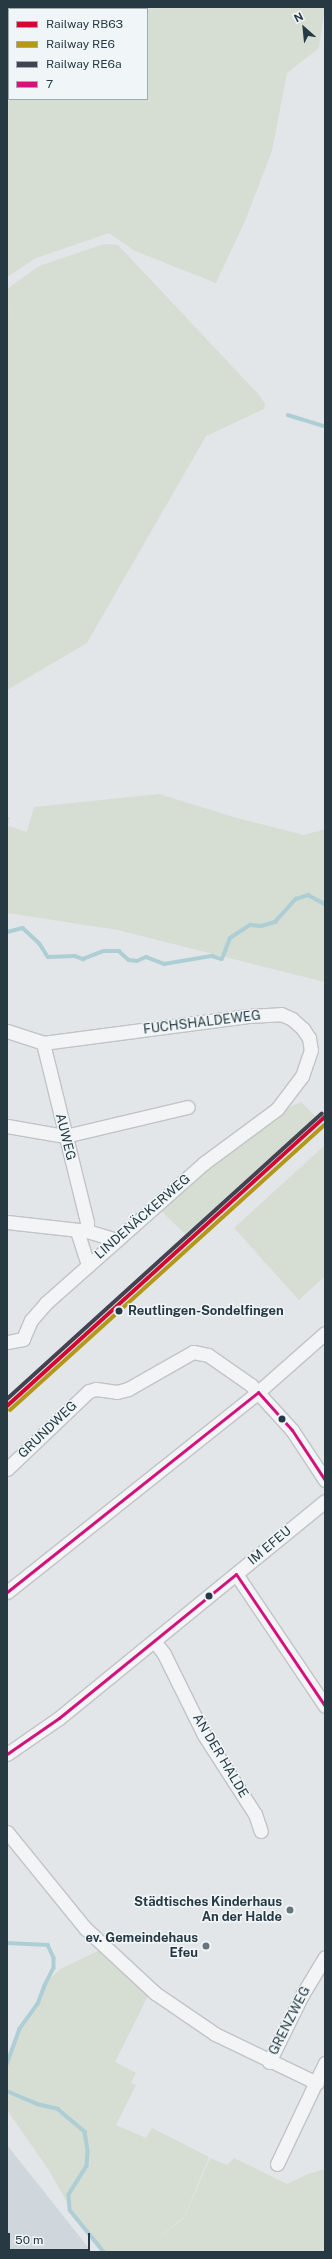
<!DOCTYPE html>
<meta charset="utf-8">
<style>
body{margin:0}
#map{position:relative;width:332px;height:2259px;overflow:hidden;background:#e3e6e8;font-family:"Public Sans",sans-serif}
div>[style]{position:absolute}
.built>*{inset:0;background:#d0d7dc}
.green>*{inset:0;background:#d6ddd2}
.stream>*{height:3.5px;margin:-1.75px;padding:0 1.75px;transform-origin:1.75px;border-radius:1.75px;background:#aeced6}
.roads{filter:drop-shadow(1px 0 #c1c4c6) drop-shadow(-1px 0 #c1c4c6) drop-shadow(0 1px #c1c4c6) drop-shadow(0 -1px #c1c4c6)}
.minor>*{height:13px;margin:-6.5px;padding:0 6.5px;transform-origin:6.5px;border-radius:6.5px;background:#f2f4f5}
.bus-1>*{height:3px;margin:-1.5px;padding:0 1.5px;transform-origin:1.5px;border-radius:1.5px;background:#d4127b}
.rail-1>*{height:4px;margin:-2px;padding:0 2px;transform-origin:2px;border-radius:2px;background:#d30730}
.rail-2>*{height:4px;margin:-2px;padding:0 2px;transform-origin:2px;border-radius:2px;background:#b4981a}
.rail-3>*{height:4px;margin:-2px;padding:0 2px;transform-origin:2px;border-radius:2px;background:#424351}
.dots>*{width:11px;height:11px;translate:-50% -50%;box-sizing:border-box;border:2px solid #f0f6f8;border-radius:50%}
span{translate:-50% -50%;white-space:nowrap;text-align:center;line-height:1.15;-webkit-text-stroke:3px #f0f6f8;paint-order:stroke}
.street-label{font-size:13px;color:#273a44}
.stop-label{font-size:13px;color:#273a44;font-weight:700}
.left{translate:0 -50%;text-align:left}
.poi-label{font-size:13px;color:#273a44;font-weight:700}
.right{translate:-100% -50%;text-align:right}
.frame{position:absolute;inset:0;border:8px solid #273a44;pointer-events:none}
.legend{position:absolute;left:8px;top:8px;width:140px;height:92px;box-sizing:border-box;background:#f0f6f8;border:1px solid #a0abb0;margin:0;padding:5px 7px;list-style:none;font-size:12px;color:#273a44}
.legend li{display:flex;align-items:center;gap:8px;height:20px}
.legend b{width:20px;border:1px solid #a0abb0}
.north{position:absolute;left:284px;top:8px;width:40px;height:40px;-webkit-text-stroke:3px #f0f6f8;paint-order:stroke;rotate:333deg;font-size:11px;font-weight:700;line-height:16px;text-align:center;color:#273a44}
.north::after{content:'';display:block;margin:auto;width:14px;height:18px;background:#273a44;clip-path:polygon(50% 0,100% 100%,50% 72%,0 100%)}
.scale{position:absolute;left:8px;top:2233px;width:82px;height:18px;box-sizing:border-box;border:2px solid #273a44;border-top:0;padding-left:5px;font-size:12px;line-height:14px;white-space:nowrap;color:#273a44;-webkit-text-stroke:3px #f0f6f8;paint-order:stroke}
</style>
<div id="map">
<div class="built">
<div style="clip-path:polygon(7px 2145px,92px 2252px,7px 2252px)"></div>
</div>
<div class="green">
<div style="clip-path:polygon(evenodd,7px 7px,325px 7px,319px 48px,287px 73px,272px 151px,245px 221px,216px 283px,135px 251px,109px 233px,36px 258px,7px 277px,7px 7px,9px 9px,147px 9px,147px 99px,9px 99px,9px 9px)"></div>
<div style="clip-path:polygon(104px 244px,118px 245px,260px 396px,265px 404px,264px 409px,206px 436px,87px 643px,7px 690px,7px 305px,25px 339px,7px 304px,7px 289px,39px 266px)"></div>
<div style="clip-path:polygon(159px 794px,237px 818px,304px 835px,325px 829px,325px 862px,321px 864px,325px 863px,325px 982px,118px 930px,7px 913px,7px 817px,10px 817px,8px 826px,27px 832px,34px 807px)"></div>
<div style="clip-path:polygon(301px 1102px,318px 1119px,185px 1234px,156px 1206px,279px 1112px)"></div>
<div style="clip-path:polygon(325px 1145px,325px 1276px,299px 1300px,234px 1228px)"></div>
<div style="clip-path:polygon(106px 1947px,152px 1988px,115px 2062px,136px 2073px,131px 2083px,136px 2085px,116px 2125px,146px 2138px,152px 2128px,209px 2157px,184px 2217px,145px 2248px,184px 2218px,210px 2158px,227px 2165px,234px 2158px,287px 2184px,308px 2174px,325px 2169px,325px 2252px,105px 2252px,71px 2209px,48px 2169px,7px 2110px,7px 2062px,19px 2028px,37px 2002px,44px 1985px,60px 1969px)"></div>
</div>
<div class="stream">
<div style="left:288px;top:415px;width:39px;rotate:17deg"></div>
<div style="left:7px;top:932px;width:16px;rotate:-14deg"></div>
<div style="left:23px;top:928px;width:23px;rotate:43deg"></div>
<div style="left:40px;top:944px;width:15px;rotate:58deg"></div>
<div style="left:48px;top:957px;width:27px;rotate:-2deg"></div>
<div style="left:75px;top:956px;width:9px;rotate:21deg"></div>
<div style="left:83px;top:959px;width:22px;rotate:-21deg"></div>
<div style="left:104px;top:951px;width:15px"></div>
<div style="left:119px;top:951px;width:13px;rotate:42deg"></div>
<div style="left:129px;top:960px;width:8px;rotate:7deg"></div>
<div style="left:137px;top:961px;width:10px;rotate:-24deg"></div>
<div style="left:146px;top:957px;width:19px;rotate:21deg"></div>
<div style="left:164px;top:964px;width:49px;rotate:-9.5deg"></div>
<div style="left:212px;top:956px;width:10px;rotate:17deg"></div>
<div style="left:222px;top:959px;width:22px;rotate:-69deg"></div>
<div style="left:230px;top:938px;width:24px;rotate:-33deg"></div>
<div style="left:250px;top:925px;width:11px;rotate:5deg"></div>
<div style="left:261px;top:926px;width:15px;rotate:-16deg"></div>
<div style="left:275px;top:922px;width:31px;rotate:-48deg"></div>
<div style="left:296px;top:899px;width:13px;rotate:-18deg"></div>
<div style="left:308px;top:895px;width:19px;rotate:28deg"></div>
<div style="left:7px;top:1943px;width:41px;rotate:2.8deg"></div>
<div style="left:48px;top:1945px;width:14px;rotate:65deg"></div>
<div style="left:54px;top:1958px;width:10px;rotate:90deg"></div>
<div style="left:54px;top:1968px;width:20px;rotate:117deg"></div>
<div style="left:45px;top:1986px;width:19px;rotate:111deg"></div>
<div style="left:38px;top:2004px;width:31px;rotate:126deg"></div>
<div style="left:20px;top:2029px;width:38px;rotate:110deg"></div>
<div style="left:7px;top:2091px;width:33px;rotate:23deg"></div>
<div style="left:37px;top:2104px;width:22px;rotate:13deg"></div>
<div style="left:58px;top:2109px;width:35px;rotate:40deg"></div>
<div style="left:85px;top:2132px;width:20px;rotate:81deg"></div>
<div style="left:88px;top:2152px;width:14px;rotate:94deg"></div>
<div style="left:87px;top:2166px;width:34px;rotate:122deg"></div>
<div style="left:69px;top:2195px;width:15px;rotate:86deg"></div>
<div style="left:70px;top:2210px;width:54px;rotate:51deg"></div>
</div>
<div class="roads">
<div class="minor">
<div style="left:7px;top:1031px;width:38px;rotate:18deg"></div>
<div style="left:43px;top:1043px;width:207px;rotate:-7.5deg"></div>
<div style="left:248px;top:1016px;width:33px;rotate:-3deg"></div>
<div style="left:281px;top:1014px;width:12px;rotate:24deg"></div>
<div style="left:292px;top:1019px;width:15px;rotate:42deg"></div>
<div style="left:303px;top:1029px;width:11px;rotate:56deg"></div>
<div style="left:309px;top:1038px;width:12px;rotate:81deg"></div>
<div style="left:311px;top:1050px;width:28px;rotate:109deg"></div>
<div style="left:302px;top:1076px;width:41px;rotate:127.1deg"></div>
<div style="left:277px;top:1109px;width:91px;rotate:143.5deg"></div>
<div style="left:204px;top:1163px;width:211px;rotate:138.5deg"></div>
<div style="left:46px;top:1303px;width:23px;rotate:131deg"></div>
<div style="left:31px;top:1320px;width:21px;rotate:113deg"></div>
<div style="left:23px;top:1339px;width:16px;rotate:169deg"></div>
<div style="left:43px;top:1043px;width:184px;rotate:76.2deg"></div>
<div style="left:87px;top:1222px;width:9px;rotate:90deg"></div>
<div style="left:7px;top:1126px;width:59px;rotate:9.8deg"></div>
<div style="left:65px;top:1136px;width:126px;rotate:-13.3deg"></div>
<div style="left:7px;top:1222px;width:81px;rotate:6.4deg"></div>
<div style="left:87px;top:1231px;width:31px;rotate:17deg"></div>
<div style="left:77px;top:1231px;width:36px;rotate:72deg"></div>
<div style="left:7px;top:1469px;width:113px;rotate:-43.6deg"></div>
<div style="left:89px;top:1391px;width:7px;rotate:-16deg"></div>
<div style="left:96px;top:1389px;width:21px;rotate:8deg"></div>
<div style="left:117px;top:1392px;width:11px;rotate:-15deg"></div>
<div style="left:128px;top:1389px;width:75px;rotate:-29.6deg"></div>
<div style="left:193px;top:1352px;width:15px;rotate:11deg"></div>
<div style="left:208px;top:1355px;width:52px;rotate:34.9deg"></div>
<div style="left:251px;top:1385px;width:61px;rotate:47.7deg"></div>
<div style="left:292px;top:1430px;width:60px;rotate:56.6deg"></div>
<div style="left:236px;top:1574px;width:159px;rotate:56deg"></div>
<div style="left:7px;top:1592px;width:321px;rotate:-38.5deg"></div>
<div style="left:258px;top:1392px;width:89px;rotate:-41.4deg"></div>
<div style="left:154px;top:1641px;width:16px;rotate:52deg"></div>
<div style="left:164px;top:1654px;width:90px;rotate:63.7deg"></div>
<div style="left:204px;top:1735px;width:94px;rotate:57.2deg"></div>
<div style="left:255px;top:1814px;width:18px;rotate:71deg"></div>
<div style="left:7px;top:1754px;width:63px;rotate:-34.7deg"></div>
<div style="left:59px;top:1718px;width:343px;rotate:-39.2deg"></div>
<div style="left:7px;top:1832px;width:124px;rotate:50.9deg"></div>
<div style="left:85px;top:1928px;width:96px;rotate:42.9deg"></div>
<div style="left:155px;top:1993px;width:73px;rotate:34.3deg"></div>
<div style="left:215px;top:2034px;width:113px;rotate:25.7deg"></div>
<div style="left:269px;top:2062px;width:75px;rotate:-63.8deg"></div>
<div style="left:302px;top:1995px;width:44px;rotate:-58.8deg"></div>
<div style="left:277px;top:2164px;width:112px;rotate:-64.6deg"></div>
</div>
</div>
<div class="bus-1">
<div style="left:7px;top:1592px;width:321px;rotate:-38.5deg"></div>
<div style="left:258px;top:1392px;width:51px;rotate:48.2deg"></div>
<div style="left:292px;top:1430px;width:60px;rotate:56.6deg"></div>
<div style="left:7px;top:1754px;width:63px;rotate:-34.7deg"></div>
<div style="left:59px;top:1718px;width:228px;rotate:-39.1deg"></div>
<div style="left:236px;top:1574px;width:159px;rotate:56deg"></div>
</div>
<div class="rail-1">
<div style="left:7px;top:1406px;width:430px;rotate:-42.3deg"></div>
</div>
<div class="rail-2">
<div style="left:10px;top:1410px;width:425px;rotate:-42.2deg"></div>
</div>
<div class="rail-3">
<div style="left:7px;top:1399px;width:425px;rotate:-42.2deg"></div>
</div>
<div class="dots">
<div style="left:119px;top:1311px;background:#273a44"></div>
<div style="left:282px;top:1419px;background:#273a44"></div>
<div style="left:209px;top:1596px;background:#273a44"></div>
<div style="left:290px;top:1910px;background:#69767d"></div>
<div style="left:206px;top:1946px;background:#69767d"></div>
</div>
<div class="street-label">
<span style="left:202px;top:1023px;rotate:-7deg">FUCHSHALDEWEG</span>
<span style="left:65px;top:1137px;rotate:76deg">AUWEG</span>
<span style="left:143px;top:1217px;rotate:-41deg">LINDENÄCKERWEG</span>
<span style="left:48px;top:1430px;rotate:-44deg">GRUNDWEG</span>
<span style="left:270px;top:1546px;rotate:-40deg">IM EFEU</span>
<span style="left:220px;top:1756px;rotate:59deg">AN DER HALDE</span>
<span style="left:290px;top:2021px;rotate:-63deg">GRENZWEG</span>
</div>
<div class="stop-label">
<span class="left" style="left:128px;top:1311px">Reutlingen-Sondelfingen</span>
</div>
<div class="poi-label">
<span class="right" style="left:282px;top:1910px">Städtisches Kinderhaus<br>An der Halde</span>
<span class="right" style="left:198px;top:1946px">ev. Gemeindehaus<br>Efeu</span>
</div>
<div class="frame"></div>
<ul class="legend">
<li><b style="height:5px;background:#d30730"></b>Railway RB63</li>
<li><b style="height:5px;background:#b4981a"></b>Railway RE6</li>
<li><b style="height:5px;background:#424351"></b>Railway RE6a</li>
<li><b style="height:5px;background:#d4127b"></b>7</li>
</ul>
<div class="north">N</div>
<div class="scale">50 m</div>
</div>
